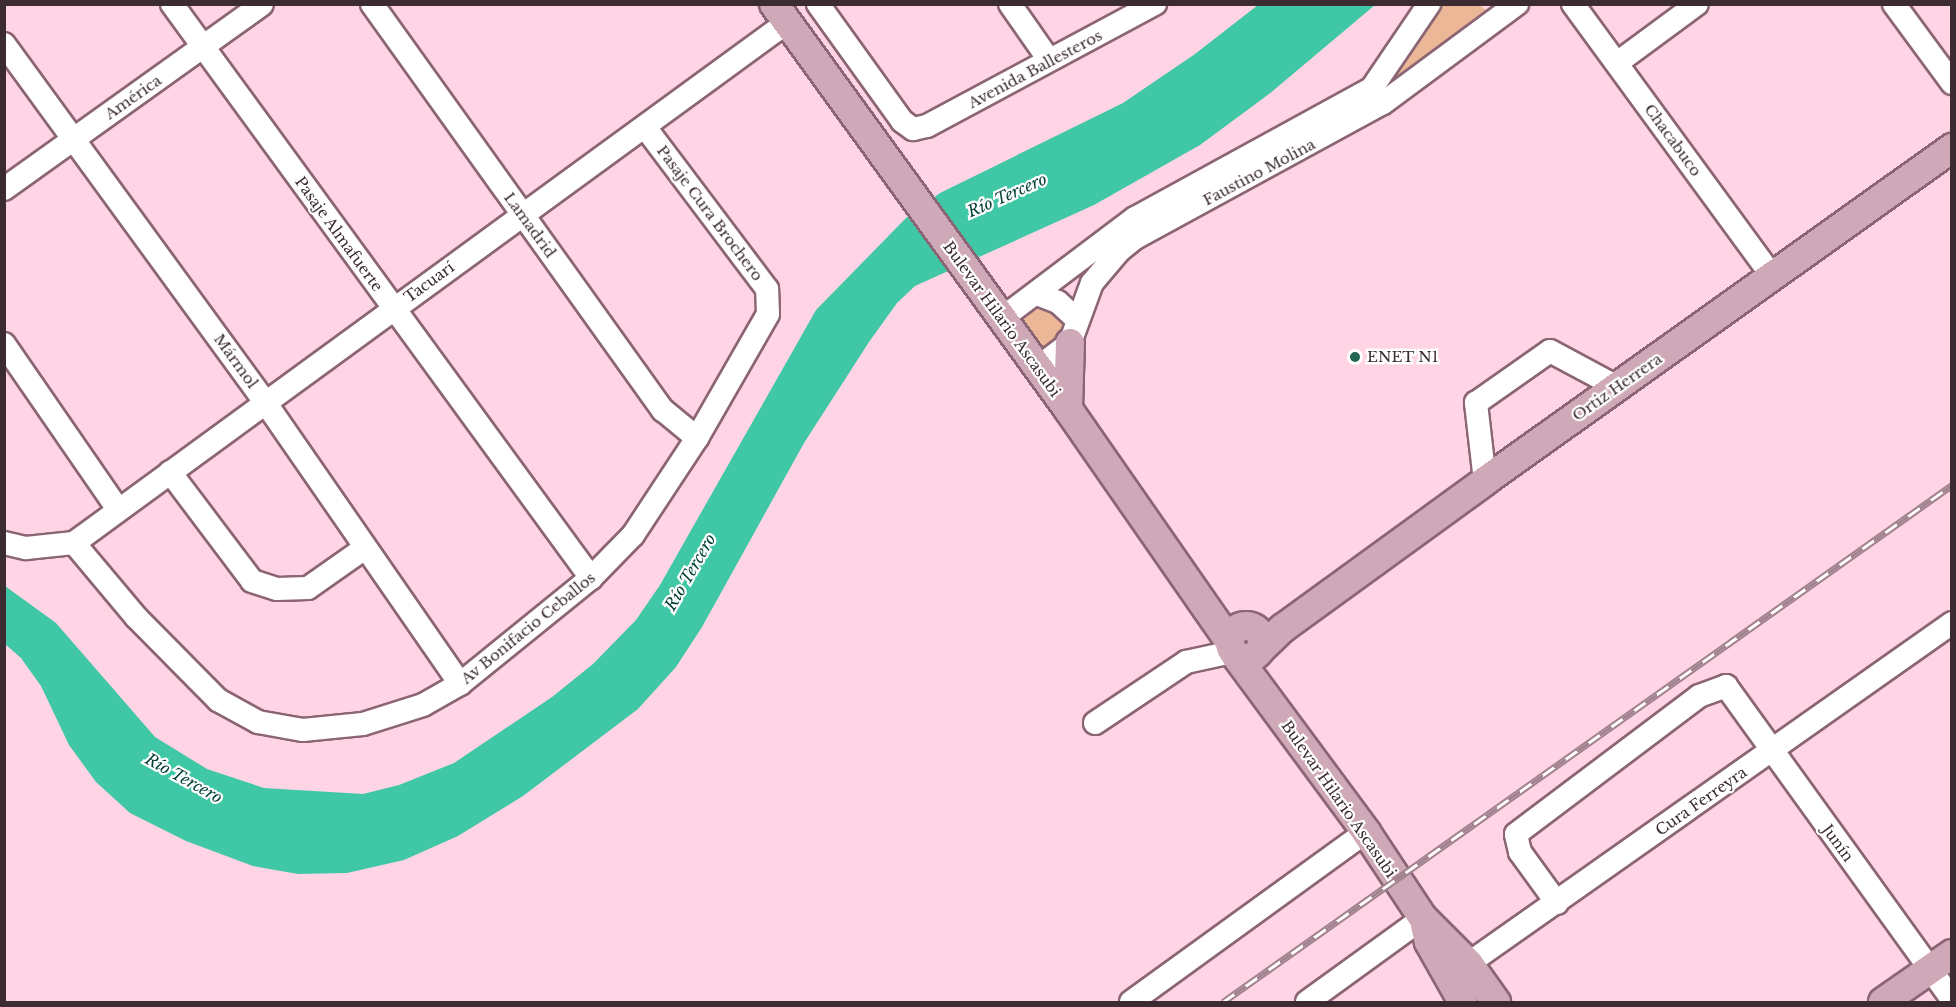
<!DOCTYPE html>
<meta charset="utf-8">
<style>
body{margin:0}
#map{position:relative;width:1956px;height:1007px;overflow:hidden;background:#ffd4e5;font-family:"Libre Baskerville",serif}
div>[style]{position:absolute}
.green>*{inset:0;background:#ecb796}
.water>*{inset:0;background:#40c8a6}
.roads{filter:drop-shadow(2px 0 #8b6574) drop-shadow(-2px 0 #8b6574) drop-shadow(0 2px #8b6574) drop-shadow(0 -2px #8b6574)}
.minor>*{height:22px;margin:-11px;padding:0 11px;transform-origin:11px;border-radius:11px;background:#fff}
.major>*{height:28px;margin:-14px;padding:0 14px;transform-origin:14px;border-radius:14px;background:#d0a9b9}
.major>.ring{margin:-14px;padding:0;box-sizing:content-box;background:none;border:28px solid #d0a9b9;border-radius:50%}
.rail>*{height:7px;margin-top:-3.5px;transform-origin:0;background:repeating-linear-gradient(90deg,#fff 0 14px,#a1838f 0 28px);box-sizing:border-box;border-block:2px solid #a1838f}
.dots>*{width:16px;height:16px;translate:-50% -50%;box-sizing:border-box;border:3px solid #fff;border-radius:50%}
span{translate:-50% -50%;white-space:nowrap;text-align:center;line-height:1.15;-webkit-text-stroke:4.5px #fff;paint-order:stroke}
.street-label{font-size:15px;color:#3c2c32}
.poi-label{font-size:15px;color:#3c2c32}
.left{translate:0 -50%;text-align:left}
.water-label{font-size:16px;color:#013f32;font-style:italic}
.frame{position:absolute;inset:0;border:6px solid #3c2c32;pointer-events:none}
</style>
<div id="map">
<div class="green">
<div style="clip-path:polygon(1441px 5px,1479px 5px,1492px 14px,1390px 88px,1387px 83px)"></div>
<div style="clip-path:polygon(1038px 309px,1056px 311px,1065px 323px,1065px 337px,1043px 353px,1022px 323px,1024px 316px)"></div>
</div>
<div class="water">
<div style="clip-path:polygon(1258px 5px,1375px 5px,1269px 94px,1200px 145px,1094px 205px,915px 286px,897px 303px,869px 342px,804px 443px,702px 627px,676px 667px,638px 709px,523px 796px,458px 836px,404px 860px,347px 873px,298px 874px,253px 866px,186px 841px,130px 813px,96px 782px,69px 745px,41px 686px,21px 658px,5px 644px,5px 586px,56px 623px,155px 737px,207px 769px,264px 788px,363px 794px,399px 785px,454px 763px,552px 697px,593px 664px,636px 620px,660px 585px,816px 310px,906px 218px,940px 193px,1123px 103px,1195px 54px)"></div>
</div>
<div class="roads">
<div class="minor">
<div style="left:172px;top:4px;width:711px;rotate:53.87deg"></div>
<div style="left:372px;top:4px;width:500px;rotate:54.4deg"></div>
<div style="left:663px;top:410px;width:44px;rotate:39.5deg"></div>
<div style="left:818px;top:4px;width:144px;rotate:54.3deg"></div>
<div style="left:902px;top:121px;width:14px;rotate:36deg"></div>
<div style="left:913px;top:129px;width:14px;rotate:-12deg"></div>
<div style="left:927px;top:126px;width:259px;rotate:-28.2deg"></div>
<div style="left:1010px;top:4px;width:68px;rotate:55.1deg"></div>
<div style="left:1573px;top:4px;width:337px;rotate:53.8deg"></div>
<div style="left:1894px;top:4px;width:98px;rotate:53.7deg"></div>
<div style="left:4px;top:44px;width:443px;rotate:53.9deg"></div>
<div style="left:265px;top:402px;width:343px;rotate:55.3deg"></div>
<div style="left:1617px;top:63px;width:99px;rotate:-36.4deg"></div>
<div style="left:4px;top:189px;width:317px;rotate:-35.6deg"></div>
<div style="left:1037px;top:294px;width:22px;rotate:21deg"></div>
<div style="left:1058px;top:302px;width:25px;rotate:43deg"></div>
<div style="left:1001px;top:319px;width:168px;rotate:-37deg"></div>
<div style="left:1135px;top:218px;width:270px;rotate:-28.7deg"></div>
<div style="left:1372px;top:88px;width:102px;rotate:-55.8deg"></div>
<div style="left:4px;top:344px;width:201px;rotate:55.4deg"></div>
<div style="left:1037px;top:368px;width:41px;rotate:-37.1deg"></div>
<div style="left:1070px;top:343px;width:64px;rotate:-69.9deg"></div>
<div style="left:1092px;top:283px;width:42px;rotate:-49.8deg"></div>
<div style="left:1119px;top:251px;width:21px;rotate:-39deg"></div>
<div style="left:1135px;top:238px;width:282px;rotate:-28.6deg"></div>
<div style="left:1383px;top:103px;width:167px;rotate:-36.5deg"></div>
<div style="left:170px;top:472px;width:136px;rotate:53deg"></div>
<div style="left:252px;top:581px;width:26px;rotate:18deg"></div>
<div style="left:277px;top:589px;width:31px;rotate:-2deg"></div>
<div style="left:308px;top:588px;width:70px;rotate:-35.1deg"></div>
<div style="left:1485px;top:481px;width:79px;rotate:-96.6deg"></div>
<div style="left:1476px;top:403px;width:90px;rotate:-35.1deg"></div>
<div style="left:1550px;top:351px;width:76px;rotate:28.2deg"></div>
<div style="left:4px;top:543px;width:23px;rotate:13deg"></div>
<div style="left:26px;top:548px;width:48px;rotate:-5.9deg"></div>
<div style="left:74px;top:543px;width:97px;rotate:50deg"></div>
<div style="left:136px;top:617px;width:117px;rotate:45.3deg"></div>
<div style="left:218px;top:700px;width:46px;rotate:28.8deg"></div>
<div style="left:258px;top:722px;width:46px;rotate:10.1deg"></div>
<div style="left:303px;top:730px;width:60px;rotate:-5.7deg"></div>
<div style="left:363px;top:724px;width:63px;rotate:-17.6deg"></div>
<div style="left:423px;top:705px;width:43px;rotate:-29.6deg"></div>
<div style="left:460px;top:684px;width:169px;rotate:-39deg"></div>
<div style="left:591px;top:578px;width:60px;rotate:-45.7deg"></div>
<div style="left:633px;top:535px;width:116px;rotate:-56.6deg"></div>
<div style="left:697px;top:438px;width:143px;rotate:-60.2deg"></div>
<div style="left:768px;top:314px;width:25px;rotate:-92deg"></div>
<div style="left:767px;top:289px;width:203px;rotate:-127deg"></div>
<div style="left:74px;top:543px;width:882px;rotate:-36.14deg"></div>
<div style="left:1095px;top:723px;width:110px;rotate:-33.8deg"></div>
<div style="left:1186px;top:662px;width:47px;rotate:-12.3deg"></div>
<div style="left:1557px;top:903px;width:63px;rotate:-126deg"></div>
<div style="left:1520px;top:852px;width:18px;rotate:-103deg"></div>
<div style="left:1516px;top:834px;width:229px;rotate:-37deg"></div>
<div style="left:1699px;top:696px;width:29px;rotate:-20deg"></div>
<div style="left:1726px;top:686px;width:386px;rotate:54.2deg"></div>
<div style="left:1455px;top:973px;width:608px;rotate:-35.15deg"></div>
<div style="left:1131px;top:1002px;width:290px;rotate:-35.9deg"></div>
<div style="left:1307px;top:1002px;width:143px;rotate:-35.9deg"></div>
</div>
<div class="major">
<div style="left:774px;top:4px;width:500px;rotate:54.02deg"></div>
<div style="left:1068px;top:409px;width:282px;rotate:55.2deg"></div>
<div style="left:1068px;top:409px;width:66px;rotate:-88.3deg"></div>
<div class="ring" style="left:1230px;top:626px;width:4px;height:4px"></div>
<div style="left:1260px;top:650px;width:32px;rotate:-44deg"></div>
<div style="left:1283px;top:628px;width:250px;rotate:-36deg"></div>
<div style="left:1485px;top:481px;width:574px;rotate:-35.49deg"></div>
<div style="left:1236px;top:656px;width:219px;rotate:53.5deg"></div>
<div style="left:1366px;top:832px;width:103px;rotate:56.5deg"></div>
<div style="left:1423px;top:918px;width:65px;rotate:45deg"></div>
<div style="left:1469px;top:964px;width:47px;rotate:54.6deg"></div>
<div style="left:1425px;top:925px;width:17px;rotate:77deg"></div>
<div style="left:1429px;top:942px;width:69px;rotate:60.5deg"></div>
<div style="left:1883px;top:1002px;width:84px;rotate:-34.8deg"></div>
</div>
</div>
<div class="rail">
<div style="left:1223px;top:1002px;width:894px;rotate:-35.34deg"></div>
</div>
<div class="dots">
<div style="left:1355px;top:357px;background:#236554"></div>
</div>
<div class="street-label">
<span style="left:1035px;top:69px;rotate:-28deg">Avenida Ballesteros</span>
<span style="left:133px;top:97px;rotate:-35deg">América</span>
<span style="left:1673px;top:140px;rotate:54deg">Chacabuco</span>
<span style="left:1259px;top:172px;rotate:-28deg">Faustino Molina</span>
<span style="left:710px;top:213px;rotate:53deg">Pasaje Cura Brochero</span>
<span style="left:530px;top:225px;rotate:54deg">Lamadrid</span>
<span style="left:339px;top:234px;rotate:54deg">Pasaje Almafuerte</span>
<span style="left:429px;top:282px;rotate:-36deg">Tacuarí</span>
<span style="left:1002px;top:319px;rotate:54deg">Bulevar Hilario Ascasubi</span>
<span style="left:236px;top:361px;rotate:54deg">Mármol</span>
<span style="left:1617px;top:387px;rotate:-35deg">Ortiz Herrera</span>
<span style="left:528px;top:628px;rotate:-39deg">Av Bonifacio Ceballos</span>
<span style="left:1339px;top:799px;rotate:55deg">Bulevar Hilario Ascasubi</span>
<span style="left:1701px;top:801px;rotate:-35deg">Cura Ferreyra</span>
<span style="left:1838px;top:843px;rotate:54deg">Junín</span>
</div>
<div class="poi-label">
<span class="left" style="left:1367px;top:357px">ENET N1</span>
</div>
<div class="water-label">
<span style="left:1007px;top:195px;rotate:-24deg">Río Tercero</span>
<span style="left:690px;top:572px;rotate:-60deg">Río Tercero</span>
<span style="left:184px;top:778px;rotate:29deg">Río Tercero</span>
</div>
<div class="frame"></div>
</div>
